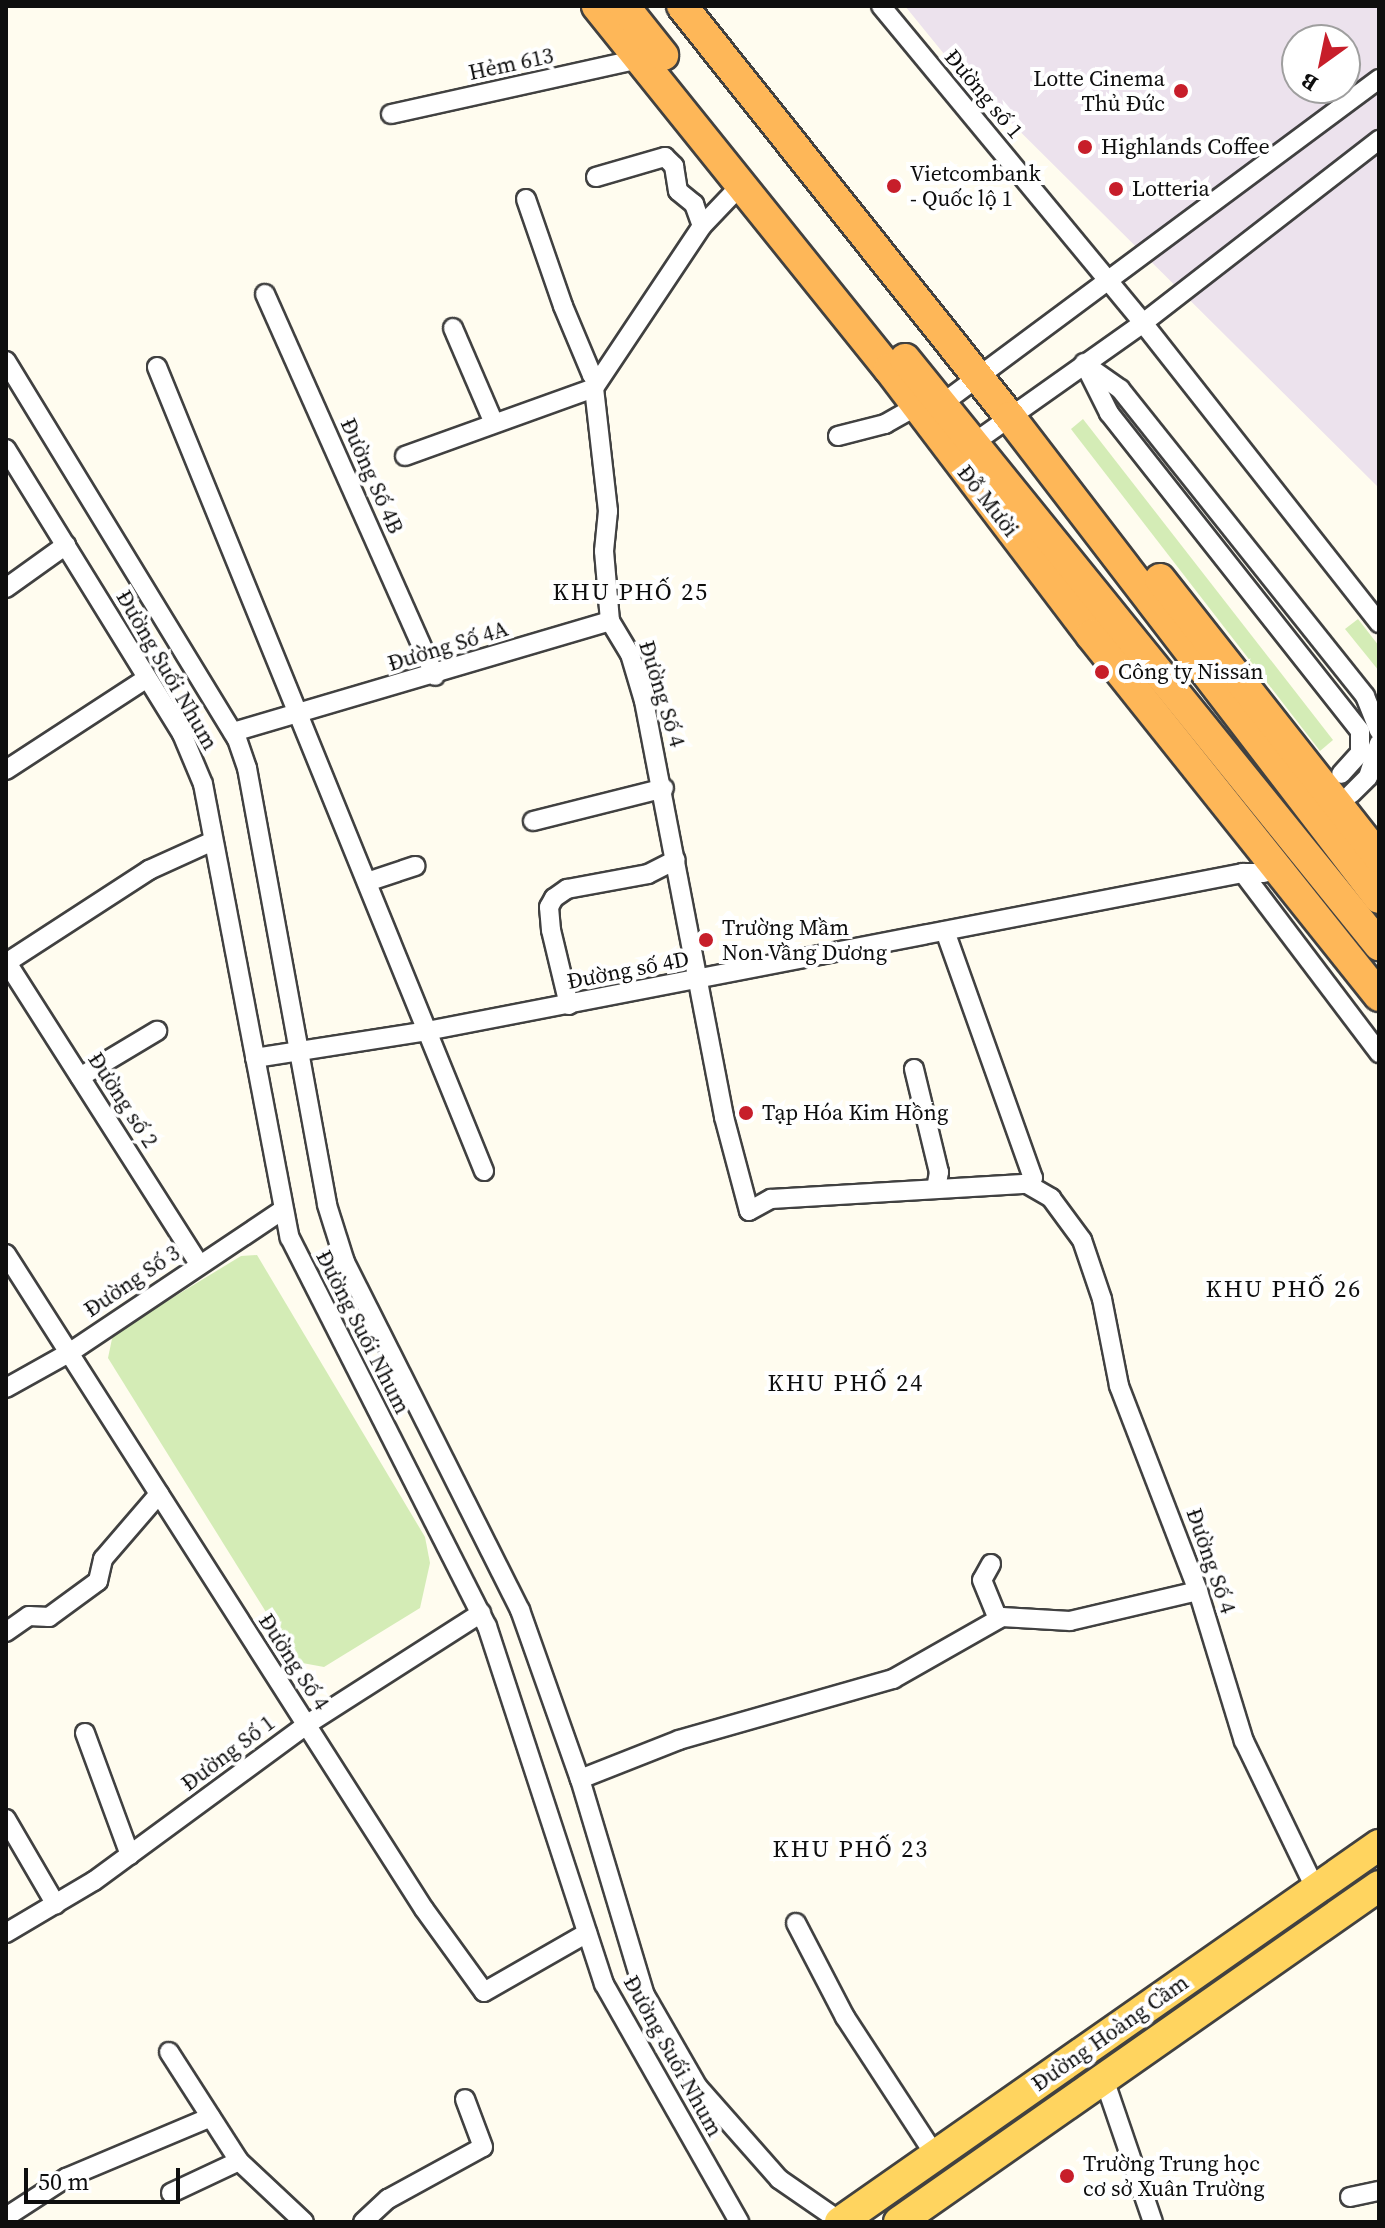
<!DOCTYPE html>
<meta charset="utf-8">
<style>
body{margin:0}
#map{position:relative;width:1385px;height:2228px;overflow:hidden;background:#fffcef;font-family:"Source Serif 4",serif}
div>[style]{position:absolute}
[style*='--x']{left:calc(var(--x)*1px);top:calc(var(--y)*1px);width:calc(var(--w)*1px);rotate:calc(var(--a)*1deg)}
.industrial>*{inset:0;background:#ece2ed}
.green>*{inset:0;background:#d4ecb6}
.roads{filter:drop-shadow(2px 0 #414141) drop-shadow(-2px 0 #414141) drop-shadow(0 2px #414141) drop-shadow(0 -2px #414141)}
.minor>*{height:18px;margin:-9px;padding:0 9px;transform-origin:9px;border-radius:9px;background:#fff}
.primary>*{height:30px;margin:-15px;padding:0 15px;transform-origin:15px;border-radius:15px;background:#ffd45f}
.trunk>*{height:30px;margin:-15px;padding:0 15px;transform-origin:15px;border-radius:15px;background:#feb758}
.dots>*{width:22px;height:22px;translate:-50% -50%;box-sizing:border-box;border:4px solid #fff;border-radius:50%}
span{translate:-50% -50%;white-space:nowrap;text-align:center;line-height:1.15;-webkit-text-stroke:8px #fff;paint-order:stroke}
.street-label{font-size:22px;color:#0e0e0e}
.poi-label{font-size:22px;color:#0e0e0e}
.right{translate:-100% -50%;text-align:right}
.left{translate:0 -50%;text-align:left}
.neighbourhood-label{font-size:24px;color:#0e0e0e;letter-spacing:2px}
.frame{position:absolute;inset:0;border:8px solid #0e0e0e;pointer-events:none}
.north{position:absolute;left:1281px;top:24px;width:80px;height:80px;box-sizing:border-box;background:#fff;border:2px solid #9f9f9f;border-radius:50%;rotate:213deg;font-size:22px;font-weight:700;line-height:32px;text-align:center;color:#0e0e0e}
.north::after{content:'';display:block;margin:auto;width:28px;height:36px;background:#c71e2a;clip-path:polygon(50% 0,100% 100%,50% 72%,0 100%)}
.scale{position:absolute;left:24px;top:2168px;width:156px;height:36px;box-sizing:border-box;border:4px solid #0e0e0e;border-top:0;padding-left:10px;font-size:24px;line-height:28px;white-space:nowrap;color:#0e0e0e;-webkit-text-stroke:6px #fff;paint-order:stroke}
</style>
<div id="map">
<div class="industrial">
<i style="clip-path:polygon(evenodd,905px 6px,1379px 6px,1379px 488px,953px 65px,905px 6px,1297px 40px,1345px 40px,1345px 88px,1297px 88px,1297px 40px)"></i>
</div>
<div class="green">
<i style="clip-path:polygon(1083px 419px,1333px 740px,1320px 751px,1074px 433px,1071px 429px)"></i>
<i style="clip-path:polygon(1358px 619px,1379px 646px,1379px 671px,1345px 629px)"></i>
<i style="clip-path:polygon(257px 1255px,425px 1537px,430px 1563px,420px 1608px,324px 1667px,297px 1662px,108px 1358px,113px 1334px,241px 1256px)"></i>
</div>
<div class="roads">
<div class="minor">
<i style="--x:881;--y:6;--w:411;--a:50.4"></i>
<i style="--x:1143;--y:323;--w:382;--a:51.8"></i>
<i style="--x:391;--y:114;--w:255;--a:-12.5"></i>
<i style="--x:596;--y:177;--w:72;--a:-16.2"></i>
<i style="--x:665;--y:157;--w:13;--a:45"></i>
<i style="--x:674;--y:166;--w:25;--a:81"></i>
<i style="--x:678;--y:191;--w:21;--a:39"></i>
<i style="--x:694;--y:204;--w:23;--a:70"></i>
<i style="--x:741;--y:185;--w:57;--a:133.6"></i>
<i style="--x:702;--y:226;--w:195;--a:123.7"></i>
<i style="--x:594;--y:388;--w:124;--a:83.5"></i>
<i style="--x:608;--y:511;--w:40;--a:95.7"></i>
<i style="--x:604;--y:551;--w:70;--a:85.1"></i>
<i style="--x:610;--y:621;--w:39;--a:59"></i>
<i style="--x:630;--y:654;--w:49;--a:73.4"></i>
<i style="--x:644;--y:701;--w:424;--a:79.1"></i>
<i style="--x:724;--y:1117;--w:97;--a:75.1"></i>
<i style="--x:749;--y:1211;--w:25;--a:-29"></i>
<i style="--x:771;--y:1199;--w:256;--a:-3.4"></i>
<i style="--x:1027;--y:1184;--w:28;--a:30"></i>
<i style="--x:1051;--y:1198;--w:52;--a:53.6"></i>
<i style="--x:1082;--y:1240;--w:62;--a:71.3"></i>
<i style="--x:1102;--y:1299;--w:89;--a:78.9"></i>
<i style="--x:1119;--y:1386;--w:220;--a:68.9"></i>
<i style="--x:1198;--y:1591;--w:157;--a:73"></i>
<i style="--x:1244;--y:1741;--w:165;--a:64.2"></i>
<i style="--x:526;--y:199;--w:113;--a:70.9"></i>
<i style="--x:563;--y:306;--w:75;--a:67.2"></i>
<i style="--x:592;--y:375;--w:8;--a:23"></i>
<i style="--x:265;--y:294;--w:418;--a:66"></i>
<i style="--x:453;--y:328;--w:103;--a:66.7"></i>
<i style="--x:6;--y:361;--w:443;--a:58.6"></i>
<i style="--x:237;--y:739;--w:31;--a:71"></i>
<i style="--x:247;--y:768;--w:444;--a:79.6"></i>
<i style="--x:327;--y:1205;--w:60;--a:72.5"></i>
<i style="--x:345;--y:1262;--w:390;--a:63.3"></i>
<i style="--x:520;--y:1610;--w:179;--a:70.5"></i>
<i style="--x:580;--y:1779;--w:226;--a:73.3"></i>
<i style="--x:645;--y:1995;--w:106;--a:60.1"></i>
<i style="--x:698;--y:2087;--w:123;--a:48.6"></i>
<i style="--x:779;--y:2179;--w:75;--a:34.7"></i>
<i style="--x:1084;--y:363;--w:56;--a:63.4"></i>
<i style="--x:1109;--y:413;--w:405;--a:51.7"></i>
<i style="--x:1360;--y:731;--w:22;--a:90"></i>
<i style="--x:1360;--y:753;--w:28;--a:132"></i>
<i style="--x:1086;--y:365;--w:42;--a:35.2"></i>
<i style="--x:1120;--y:389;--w:393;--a:51.4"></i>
<i style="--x:1365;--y:696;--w:37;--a:68"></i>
<i style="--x:157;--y:367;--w:868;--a:67.87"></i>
<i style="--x:935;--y:409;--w:553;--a:-36.62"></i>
<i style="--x:838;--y:436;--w:49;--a:-14.3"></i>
<i style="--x:885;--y:424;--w:45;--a:-29.4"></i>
<i style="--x:968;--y:447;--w:214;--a:-35.3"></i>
<i style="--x:1143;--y:323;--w:299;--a:-37.8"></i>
<i style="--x:6;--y:449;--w:335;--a:58.3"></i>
<i style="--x:182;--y:734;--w:54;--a:67.2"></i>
<i style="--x:203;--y:784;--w:462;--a:79.2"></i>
<i style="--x:290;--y:1238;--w:435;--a:63.1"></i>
<i style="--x:487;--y:1626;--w:377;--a:71.9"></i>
<i style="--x:604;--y:1984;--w:274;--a:60.4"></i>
<i style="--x:405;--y:456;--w:201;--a:-19.8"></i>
<i style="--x:6;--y:588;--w:74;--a:-35.6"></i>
<i style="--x:233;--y:732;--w:393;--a:-16.4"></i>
<i style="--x:6;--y:770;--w:168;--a:-33.1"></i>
<i style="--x:1351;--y:794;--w:24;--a:-45"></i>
<i style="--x:1368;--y:777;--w:35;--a:-72"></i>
<i style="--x:533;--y:821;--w:135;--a:-14.1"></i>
<i style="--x:1243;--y:873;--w:226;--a:52.9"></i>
<i style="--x:367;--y:882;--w:51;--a:-18.4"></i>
<i style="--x:945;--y:931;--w:262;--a:70.4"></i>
<i style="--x:1033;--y:1178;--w:8;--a:135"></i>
<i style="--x:6;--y:961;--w:359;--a:57.5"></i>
<i style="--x:6;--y:963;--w:171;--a:-33"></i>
<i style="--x:149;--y:870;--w:70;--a:-24.4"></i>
<i style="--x:569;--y:1005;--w:77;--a:-103.5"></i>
<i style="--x:551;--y:930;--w:23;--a:-95"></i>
<i style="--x:549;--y:907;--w:10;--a:-61"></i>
<i style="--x:554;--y:898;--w:16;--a:-35"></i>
<i style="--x:567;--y:889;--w:82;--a:-10.5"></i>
<i style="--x:648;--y:874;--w:31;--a:-27"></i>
<i style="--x:255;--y:1058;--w:174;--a:-8.9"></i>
<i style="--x:427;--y:1031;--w:831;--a:-10.96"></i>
<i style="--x:1243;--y:873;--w:21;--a:0"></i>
<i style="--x:914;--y:1069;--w:106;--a:76.4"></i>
<i style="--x:939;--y:1172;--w:17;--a:100"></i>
<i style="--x:80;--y:1077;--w:90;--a:-30.9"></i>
<i style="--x:6;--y:1254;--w:777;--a:57.46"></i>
<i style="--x:424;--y:1909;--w:102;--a:54.1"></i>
<i style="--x:484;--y:1992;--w:119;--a:-29.8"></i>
<i style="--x:6;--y:1388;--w:72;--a:-29.1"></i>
<i style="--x:69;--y:1353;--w:257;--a:-33.8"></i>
<i style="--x:991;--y:1564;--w:18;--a:119"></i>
<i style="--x:982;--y:1580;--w:42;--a:67.7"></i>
<i style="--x:6;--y:1632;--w:28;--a:-35"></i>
<i style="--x:29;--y:1616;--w:20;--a:3"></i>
<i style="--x:49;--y:1617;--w:61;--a:-36.3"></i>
<i style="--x:98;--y:1581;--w:23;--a:-77"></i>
<i style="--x:103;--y:1559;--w:86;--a:-49.3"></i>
<i style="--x:85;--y:1733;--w:130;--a:69.8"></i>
<i style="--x:580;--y:1779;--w:106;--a:-21.5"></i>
<i style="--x:679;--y:1740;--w:223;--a:-15.9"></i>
<i style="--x:893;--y:1679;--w:125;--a:-29.6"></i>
<i style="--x:1002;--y:1617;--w:68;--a:3.4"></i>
<i style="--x:1070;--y:1621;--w:131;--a:-13.2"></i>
<i style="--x:6;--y:1819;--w:99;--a:59.8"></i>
<i style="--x:796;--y:1923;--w:106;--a:62.5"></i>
<i style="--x:845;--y:2017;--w:165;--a:56.9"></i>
<i style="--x:6;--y:1933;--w:102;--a:-30.6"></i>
<i style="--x:94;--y:1881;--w:263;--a:-36.3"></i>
<i style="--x:306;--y:1725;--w:208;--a:-32.6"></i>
<i style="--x:169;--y:2052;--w:130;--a:57.3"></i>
<i style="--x:239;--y:2161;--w:89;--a:43.2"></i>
<i style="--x:1104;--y:2079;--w:151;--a:71.1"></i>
<i style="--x:171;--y:2193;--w:75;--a:-25.2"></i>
<i style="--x:1350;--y:2197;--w:30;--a:-12"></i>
<i style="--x:6;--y:2217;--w:72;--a:-33"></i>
<i style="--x:66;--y:2178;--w:157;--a:-22.8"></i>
<i style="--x:363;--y:2222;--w:34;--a:-43"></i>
<i style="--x:388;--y:2199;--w:108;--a:-28.7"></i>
<i style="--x:483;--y:2147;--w:51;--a:-110.6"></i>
</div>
<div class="primary">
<i style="--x:840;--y:2222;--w:658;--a:-34.97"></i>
<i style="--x:899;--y:2222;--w:586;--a:-34.99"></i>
</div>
<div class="trunk">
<i style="--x:597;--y:6;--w:466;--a:51.2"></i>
<i style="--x:889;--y:369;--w:334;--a:52.8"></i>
<i style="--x:1091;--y:635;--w:462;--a:51.4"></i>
<i style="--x:624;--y:6;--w:63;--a:51.5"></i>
<i style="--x:682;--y:6;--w:526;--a:51.41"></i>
<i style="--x:1010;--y:417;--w:606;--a:52.51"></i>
<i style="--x:905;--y:359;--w:754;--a:51.03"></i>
<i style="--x:1160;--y:579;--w:354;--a:51.8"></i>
</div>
</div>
<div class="dots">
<i style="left:1181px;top:91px;background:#c71e2a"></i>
<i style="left:1085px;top:147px;background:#c71e2a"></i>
<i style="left:894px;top:186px;background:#c71e2a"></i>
<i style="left:1116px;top:189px;background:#c71e2a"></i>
<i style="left:1102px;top:672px;background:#c71e2a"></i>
<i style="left:706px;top:940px;background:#c71e2a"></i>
<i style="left:746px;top:1113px;background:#c71e2a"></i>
<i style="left:1067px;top:2176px;background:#c71e2a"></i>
</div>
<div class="street-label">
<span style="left:511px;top:64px;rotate:-12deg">Hẻm 613</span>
<span style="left:984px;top:94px;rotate:50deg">Đường số 1</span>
<span style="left:372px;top:476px;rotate:66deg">Đường Số 4B</span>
<span style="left:988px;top:501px;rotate:52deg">Đỗ Mười</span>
<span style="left:448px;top:646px;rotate:-17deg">Đường Số 4A</span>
<span style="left:167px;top:670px;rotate:60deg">Đường Suối Nhum</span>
<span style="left:662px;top:694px;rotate:73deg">Đường Số 4</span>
<span style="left:628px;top:970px;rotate:-11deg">Đường số 4D</span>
<span style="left:123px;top:1100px;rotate:57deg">Đường số 2</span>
<span style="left:132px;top:1281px;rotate:-34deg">Đường Số 3</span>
<span style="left:363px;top:1332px;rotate:63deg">Đường Suối Nhum</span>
<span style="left:1211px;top:1561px;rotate:71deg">Đường Số 4</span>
<span style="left:294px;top:1662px;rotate:57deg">Đường Số 4</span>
<span style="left:228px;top:1753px;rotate:-37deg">Đường Số 1</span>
<span style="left:1110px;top:2033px;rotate:-35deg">Đường Hoàng Cầm</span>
<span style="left:673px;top:2056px;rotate:61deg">Đường Suối Nhum</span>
</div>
<div class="poi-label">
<span class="right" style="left:1165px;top:91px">Lotte Cinema<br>Thủ Đức</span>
<span class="left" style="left:1101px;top:147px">Highlands Coffee</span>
<span class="left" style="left:910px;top:186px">Vietcombank<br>- Quốc lộ 1</span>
<span class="left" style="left:1132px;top:189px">Lotteria</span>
<span class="left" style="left:1118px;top:672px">Công ty Nissan</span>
<span class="left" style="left:722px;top:940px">Trường Mầm<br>Non Vầng Dương</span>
<span class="left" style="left:762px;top:1113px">Tạp Hóa Kim Hồng</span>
<span class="left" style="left:1083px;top:2176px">Trường Trung học<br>cơ sở Xuân Trường</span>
</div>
<div class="neighbourhood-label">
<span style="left:631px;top:592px">KHU PHỐ 25</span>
<span style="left:1284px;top:1289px">KHU PHỐ 26</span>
<span style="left:846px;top:1383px">KHU PHỐ 24</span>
<span style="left:851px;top:1849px">KHU PHỐ 23</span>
</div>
<div class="frame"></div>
<div class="north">B</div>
<div class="scale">50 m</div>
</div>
